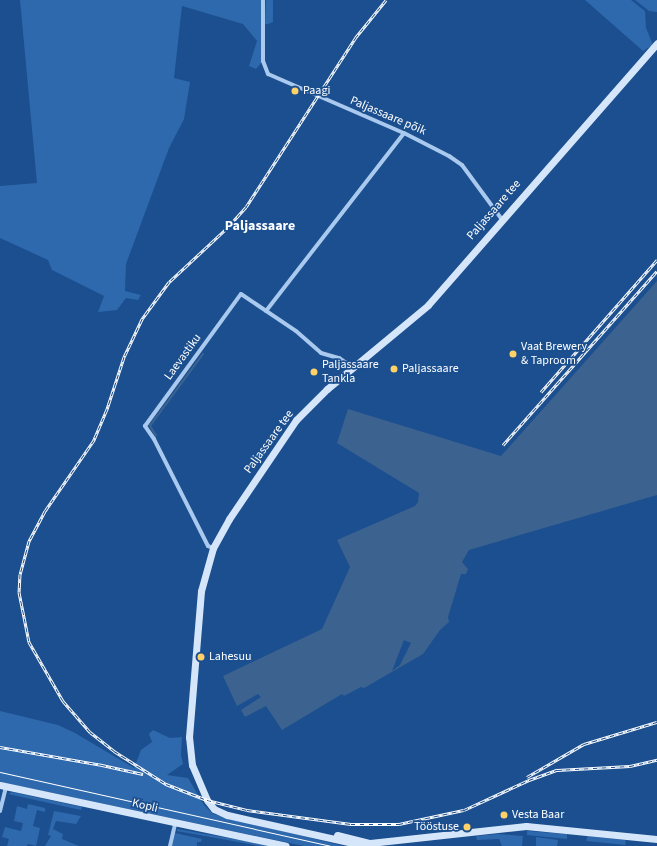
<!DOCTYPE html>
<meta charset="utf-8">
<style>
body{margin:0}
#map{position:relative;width:657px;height:846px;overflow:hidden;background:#1b4f8f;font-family:"Source Sans 3",sans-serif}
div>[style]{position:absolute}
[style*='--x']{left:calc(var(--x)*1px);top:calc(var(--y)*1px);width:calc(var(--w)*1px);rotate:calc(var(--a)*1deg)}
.green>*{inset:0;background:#2e69ad;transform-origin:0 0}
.water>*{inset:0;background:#3c6290}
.pier>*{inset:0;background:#1b4f8f}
.stream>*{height:1.5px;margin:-0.75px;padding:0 0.75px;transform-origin:0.75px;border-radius:0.75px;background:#3c6290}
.street>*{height:4px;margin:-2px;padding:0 2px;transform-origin:2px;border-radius:2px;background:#a9c9ee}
.secondary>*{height:7px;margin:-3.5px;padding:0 3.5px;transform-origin:3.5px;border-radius:3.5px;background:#d6e6fa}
.tram>*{height:1px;margin:-0.5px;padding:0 0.5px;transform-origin:0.5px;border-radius:0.5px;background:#fff}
.rail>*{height:3px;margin-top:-1.5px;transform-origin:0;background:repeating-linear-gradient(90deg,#1b4f8f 0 4.5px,#fff 0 9px);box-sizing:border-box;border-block:1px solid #fff}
.dots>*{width:11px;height:11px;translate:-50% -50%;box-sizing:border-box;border:2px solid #1b4f8f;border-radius:50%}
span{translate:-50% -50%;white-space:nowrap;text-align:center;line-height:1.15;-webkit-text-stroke:3.5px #1b4f8f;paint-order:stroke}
.poi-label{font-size:12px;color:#fff}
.left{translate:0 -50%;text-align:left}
.right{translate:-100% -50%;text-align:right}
.street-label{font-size:12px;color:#fff}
.quarter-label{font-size:14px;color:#fff;font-weight:700}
</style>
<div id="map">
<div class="green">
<i style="clip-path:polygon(20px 0,261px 0,261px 63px,256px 69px,249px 66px,257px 41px,243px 24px,182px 6px,174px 78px,190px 82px,184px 119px,169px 148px,126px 264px,125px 291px,141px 295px,138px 300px,126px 298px,117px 310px,98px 312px,104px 296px,52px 270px,48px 260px,0 238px,0 186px,37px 183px)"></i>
<i style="clip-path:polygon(266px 0,273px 0,273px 22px,268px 24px,265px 24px)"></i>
<i style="clip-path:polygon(585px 0,631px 0,645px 11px,646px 28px,653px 45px,643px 51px)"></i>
<i style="clip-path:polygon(635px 0,657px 0,657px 12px,649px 11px)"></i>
<i style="clip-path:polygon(0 711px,58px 725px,75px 733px,134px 768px,141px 750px,152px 742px,149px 734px,153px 730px,170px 738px,182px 737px,181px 755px,183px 764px,167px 775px,188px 778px,204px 805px,213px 814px,343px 846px,304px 846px,0 782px)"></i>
<i style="clip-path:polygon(12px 792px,82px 807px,81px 810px,8px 794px)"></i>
<i style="clip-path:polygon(28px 804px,45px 808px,45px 812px,37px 810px,33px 826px,40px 828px,36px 846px,28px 844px,27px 846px,7px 846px,9px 839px,2px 837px,5px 827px,21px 831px,23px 823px,14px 821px,17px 806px,27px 809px)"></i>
<i style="clip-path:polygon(54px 811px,81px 816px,76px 824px,56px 821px,53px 829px,63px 834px,62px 839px,79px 846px,45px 846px,51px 836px,48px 835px)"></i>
<i style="clip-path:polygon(177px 829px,274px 846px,260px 846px,177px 831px)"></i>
<i style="clip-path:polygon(527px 831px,567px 834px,567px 839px,527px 835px)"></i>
<i style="clip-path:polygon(175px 833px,202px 839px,201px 842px,197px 842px,197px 846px,172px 846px)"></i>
<i style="clip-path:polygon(498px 834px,523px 836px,522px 846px,502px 846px,499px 839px,477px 840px,476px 836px)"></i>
<i style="left:587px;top:836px;width:39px;height:5px;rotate:6deg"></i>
<i style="clip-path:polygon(536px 837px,558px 840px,557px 846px,536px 846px)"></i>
</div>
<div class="water">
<i style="clip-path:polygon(657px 281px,657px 495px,469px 550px,462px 562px,468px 569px,466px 574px,461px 574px,448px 617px,449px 622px,440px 630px,423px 654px,364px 688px,361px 687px,344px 696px,342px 694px,282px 730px,266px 706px,245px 717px,241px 710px,261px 697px,258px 694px,237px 706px,223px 676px,322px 629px,350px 567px,337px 540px,415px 506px,418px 502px,419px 493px,337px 443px,348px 409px,501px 456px)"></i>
</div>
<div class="pier">
<i style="clip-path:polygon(404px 640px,411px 643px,400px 665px,392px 671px)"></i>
</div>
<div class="stream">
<i style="--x:156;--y:436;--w:12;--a:-121"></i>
<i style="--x:150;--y:426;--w:89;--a:-53.6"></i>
</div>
<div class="street">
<i style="--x:263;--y:0;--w:61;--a:90"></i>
<i style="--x:263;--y:61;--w:14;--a:69"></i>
<i style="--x:268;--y:74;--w:148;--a:23.5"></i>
<i style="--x:404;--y:133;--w:51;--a:27.1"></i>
<i style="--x:449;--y:156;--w:16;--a:35"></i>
<i style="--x:462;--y:165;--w:66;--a:53.7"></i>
<i style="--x:266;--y:311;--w:225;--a:-52.2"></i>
<i style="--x:213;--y:548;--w:5;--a:-158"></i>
<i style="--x:208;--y:546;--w:120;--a:-116.8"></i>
<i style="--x:154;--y:439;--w:16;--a:-125"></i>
<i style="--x:145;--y:426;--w:163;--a:-54"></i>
<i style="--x:241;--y:294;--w:66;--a:33.9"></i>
<i style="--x:296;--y:331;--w:33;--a:41"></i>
<i style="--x:321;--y:353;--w:19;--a:16"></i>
<i style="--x:339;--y:358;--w:16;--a:35"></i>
<i style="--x:0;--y:811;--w:25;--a:-76"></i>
<i style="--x:170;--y:846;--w:23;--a:-77"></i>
</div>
<div class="secondary">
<i style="--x:0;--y:785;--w:292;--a:12"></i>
<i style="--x:337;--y:835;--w:34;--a:14"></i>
<i style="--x:370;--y:843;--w:157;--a:-6.2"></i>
<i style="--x:526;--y:826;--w:132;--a:5.7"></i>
<i style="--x:366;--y:846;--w:142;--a:-167.4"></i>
<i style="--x:227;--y:815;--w:14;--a:-155"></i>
<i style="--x:214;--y:809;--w:11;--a:-128"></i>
<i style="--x:207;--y:800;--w:38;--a:-113"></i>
<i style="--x:192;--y:765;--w:28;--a:-96"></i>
<i style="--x:189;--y:737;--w:146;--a:-85.3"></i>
<i style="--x:201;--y:591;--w:45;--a:-74.4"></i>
<i style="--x:213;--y:548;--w:33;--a:-61"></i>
<i style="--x:229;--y:519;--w:120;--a:-55.9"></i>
<i style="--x:296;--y:420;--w:44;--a:-45"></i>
<i style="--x:327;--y:389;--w:131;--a:-39.7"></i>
<i style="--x:428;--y:305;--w:348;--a:-48.8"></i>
</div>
<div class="tram">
<i style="--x:0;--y:772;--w:338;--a:12.6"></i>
</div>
<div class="rail">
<i style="--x:386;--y:0;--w:48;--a:129"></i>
<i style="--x:356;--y:37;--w:202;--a:122.9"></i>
<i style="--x:246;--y:207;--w:28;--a:132"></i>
<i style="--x:227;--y:228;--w:79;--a:137"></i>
<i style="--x:169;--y:282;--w:46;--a:126.1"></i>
<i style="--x:142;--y:319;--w:42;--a:115.3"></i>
<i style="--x:124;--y:357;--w:55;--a:108.1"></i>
<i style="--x:107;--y:409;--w:34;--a:113"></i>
<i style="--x:94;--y:440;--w:86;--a:124.6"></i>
<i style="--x:45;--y:511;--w:34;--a:118"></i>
<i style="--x:29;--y:541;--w:34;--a:105"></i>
<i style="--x:20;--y:574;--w:18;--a:93"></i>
<i style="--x:19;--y:592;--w:51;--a:78.7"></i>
<i style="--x:29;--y:642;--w:68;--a:60"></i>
<i style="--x:63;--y:701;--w:41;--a:48.9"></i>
<i style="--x:90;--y:732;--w:31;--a:38"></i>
<i style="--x:114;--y:751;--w:62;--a:32.4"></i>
<i style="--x:166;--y:784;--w:44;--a:21.3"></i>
<i style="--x:207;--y:800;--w:41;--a:14"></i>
<i style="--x:247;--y:810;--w:105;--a:7.7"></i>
<i style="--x:351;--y:824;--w:48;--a:0"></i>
<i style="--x:399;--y:824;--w:66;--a:-12.2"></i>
<i style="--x:464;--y:810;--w:72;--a:-24.8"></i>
<i style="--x:529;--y:780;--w:30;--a:-20"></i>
<i style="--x:557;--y:770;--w:73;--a:-3.1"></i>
<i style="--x:630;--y:766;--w:28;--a:-13"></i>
<i style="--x:541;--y:392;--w:176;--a:-48.7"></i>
<i style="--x:503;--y:445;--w:232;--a:-48.5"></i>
<i style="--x:0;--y:747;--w:104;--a:10"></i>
<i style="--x:102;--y:765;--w:42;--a:12.4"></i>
<i style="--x:527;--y:777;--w:66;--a:-30.1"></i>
<i style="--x:584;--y:744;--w:76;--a:-16.8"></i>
</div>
<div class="dots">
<i style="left:295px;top:91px;background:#ffd166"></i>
<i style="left:513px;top:354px;background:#ffd166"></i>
<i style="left:394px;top:369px;background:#ffd166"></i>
<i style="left:314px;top:372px;background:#ffd166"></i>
<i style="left:201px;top:657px;background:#ffd166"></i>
<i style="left:504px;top:815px;background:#ffd166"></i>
<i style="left:467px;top:827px;background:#ffd166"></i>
</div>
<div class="poi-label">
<span class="left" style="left:303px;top:91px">Paagi</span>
<span class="left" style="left:521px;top:354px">Vaat Brewery<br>&amp; Taproom</span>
<span class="left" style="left:322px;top:372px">Paljassaare<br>Tankla</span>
<span class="left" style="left:402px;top:369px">Paljassaare</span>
<span class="left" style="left:209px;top:657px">Lahesuu</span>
<span class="left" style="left:512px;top:815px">Vesta Baar</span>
<span class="right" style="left:459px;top:827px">Tööstuse</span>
</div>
<div class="street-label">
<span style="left:388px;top:116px;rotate:23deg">Paljassaare põik</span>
<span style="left:494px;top:210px;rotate:-49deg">Paljassaare tee</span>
<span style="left:183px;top:357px;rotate:-54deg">Laevastiku</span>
<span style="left:269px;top:442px;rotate:-54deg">Paljassaare tee</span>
<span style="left:145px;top:806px;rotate:13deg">Kopli</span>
</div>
<div class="quarter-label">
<span style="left:260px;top:226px">Paljassaare</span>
</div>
</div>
